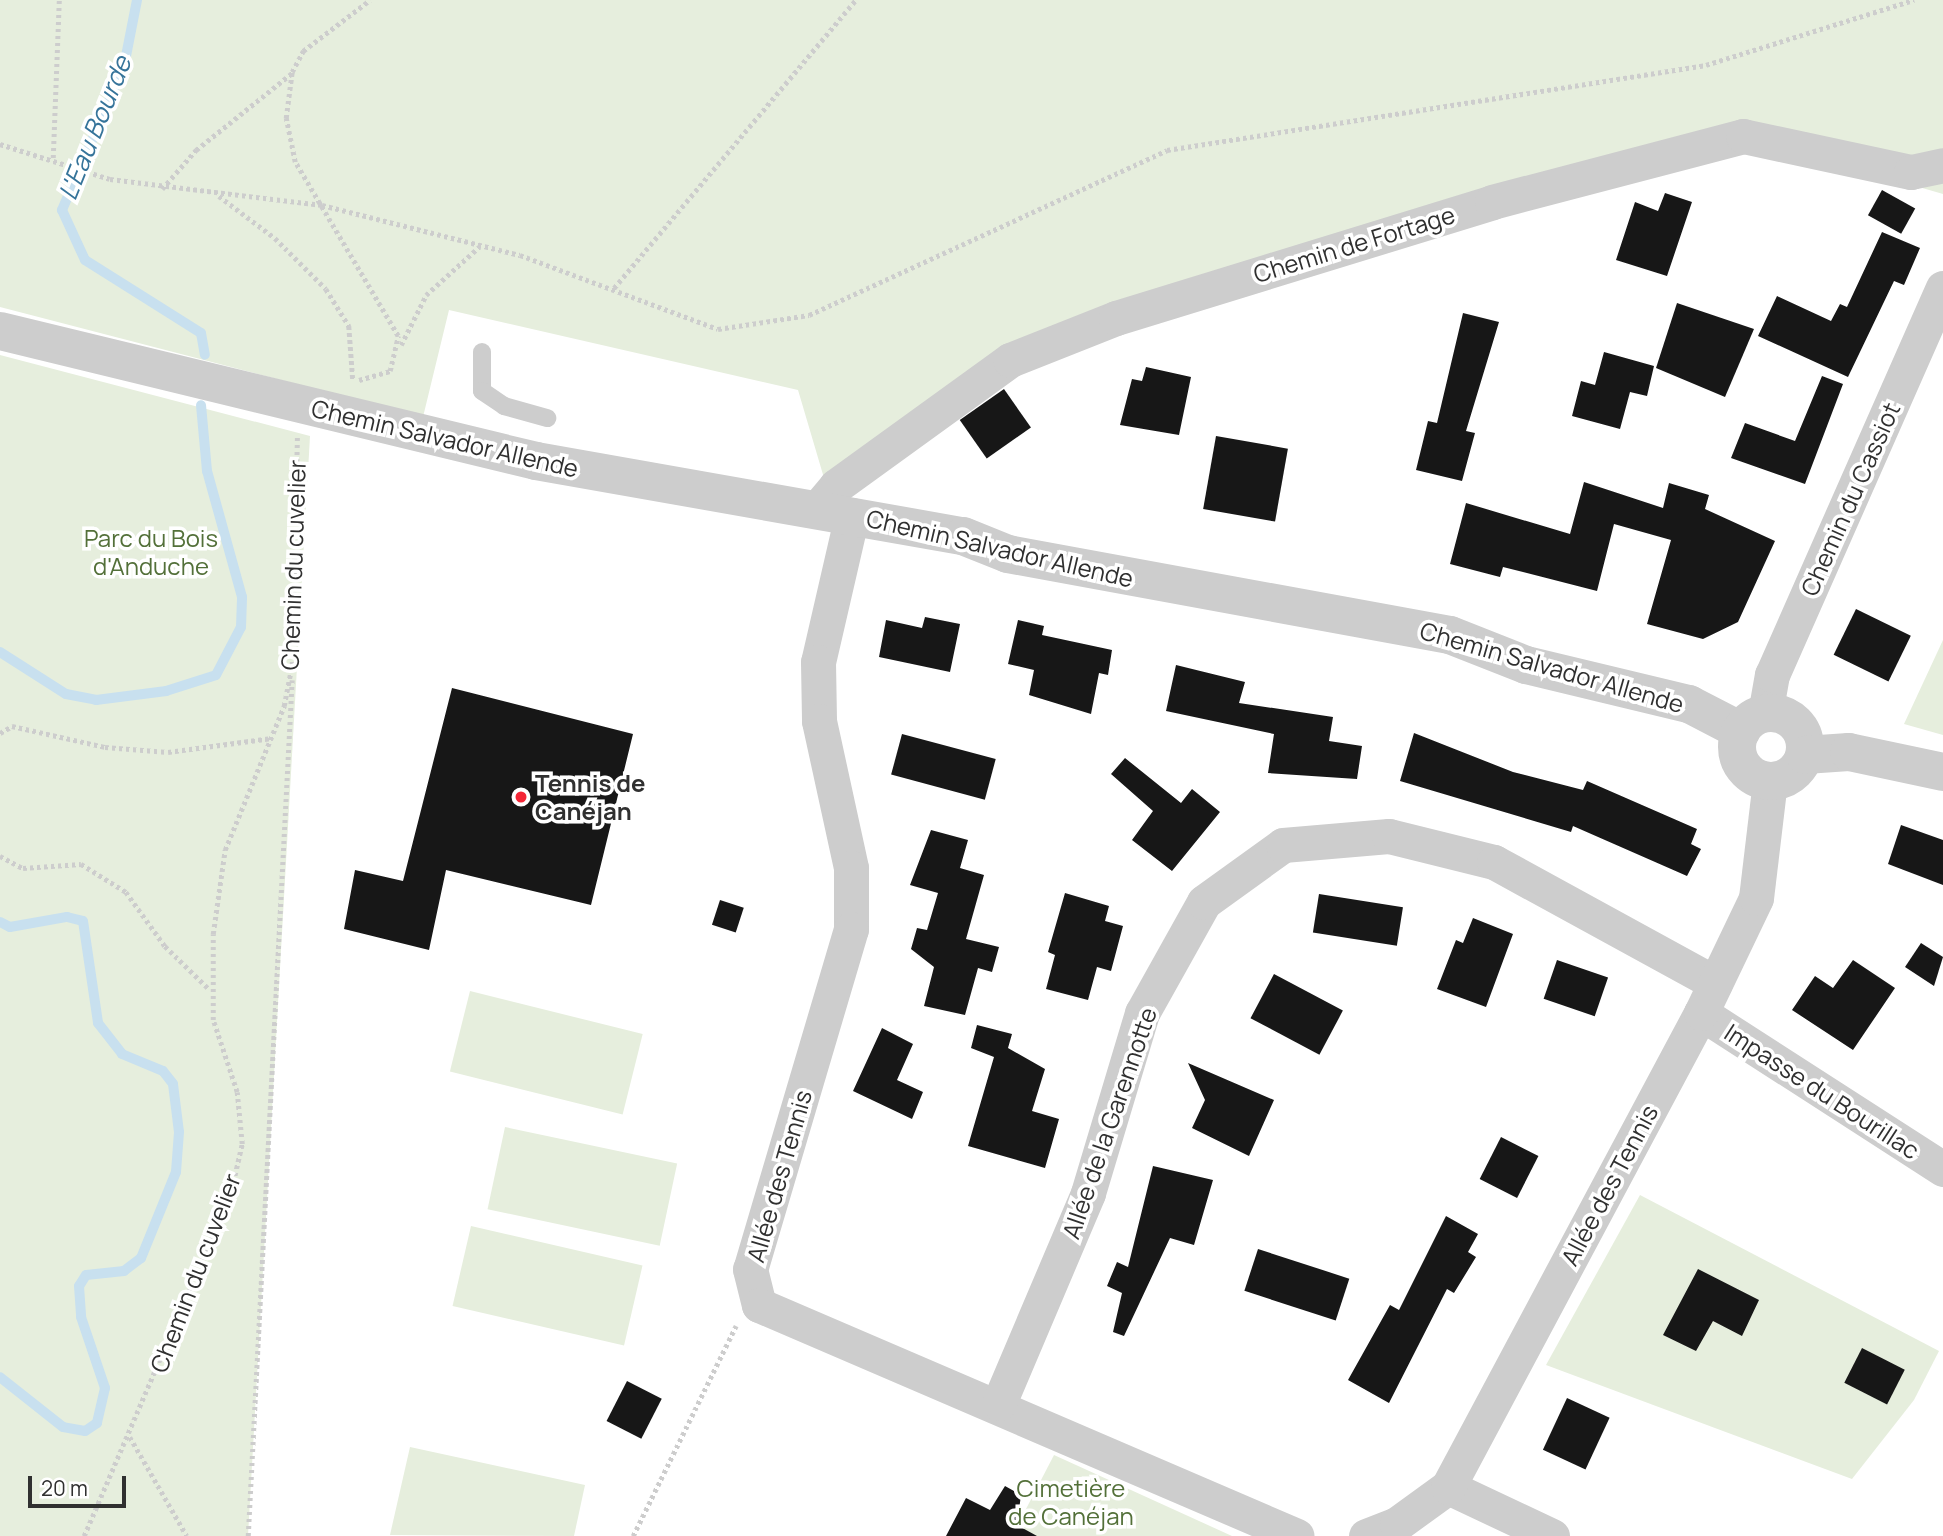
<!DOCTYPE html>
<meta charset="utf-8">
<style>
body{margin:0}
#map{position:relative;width:1943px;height:1536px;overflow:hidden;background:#fff;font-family:Manrope,sans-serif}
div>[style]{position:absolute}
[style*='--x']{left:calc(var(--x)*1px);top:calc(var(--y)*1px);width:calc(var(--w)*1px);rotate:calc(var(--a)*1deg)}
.green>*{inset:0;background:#e6eedd;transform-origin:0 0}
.stream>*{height:10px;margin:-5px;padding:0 5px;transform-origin:5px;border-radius:5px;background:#c8e0ef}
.building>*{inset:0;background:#171717;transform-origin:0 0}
.path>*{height:4.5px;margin-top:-2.25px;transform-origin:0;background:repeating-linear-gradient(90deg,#cdcdcd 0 3.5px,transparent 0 7px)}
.service>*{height:18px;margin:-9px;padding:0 9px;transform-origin:9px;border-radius:9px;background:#cdcdcd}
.minor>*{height:35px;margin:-17.5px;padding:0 17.5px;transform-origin:17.5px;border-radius:17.5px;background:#cdcdcd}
.tertiary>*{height:38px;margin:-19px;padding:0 19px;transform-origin:19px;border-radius:19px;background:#cdcdcd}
.tertiary>.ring{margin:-19px;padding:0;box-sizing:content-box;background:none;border:38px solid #cdcdcd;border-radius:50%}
.dots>*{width:19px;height:19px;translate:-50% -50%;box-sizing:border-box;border:4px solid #fff;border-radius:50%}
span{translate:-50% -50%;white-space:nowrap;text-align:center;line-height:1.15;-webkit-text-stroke:7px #fff;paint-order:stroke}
.street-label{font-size:24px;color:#303030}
.park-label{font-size:24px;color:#537039}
.poi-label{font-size:24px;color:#303030;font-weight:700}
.left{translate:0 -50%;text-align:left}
.water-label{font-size:26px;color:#36749a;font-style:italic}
.scale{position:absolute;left:28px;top:1476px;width:98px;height:32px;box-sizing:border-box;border:4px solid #303030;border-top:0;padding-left:9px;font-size:21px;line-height:24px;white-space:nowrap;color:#303030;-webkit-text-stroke:5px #fff;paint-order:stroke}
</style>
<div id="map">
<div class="green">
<i style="clip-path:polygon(0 0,1943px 0,1943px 194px,1743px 136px,1116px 318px,824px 478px,798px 390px,449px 310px,423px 417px,0 307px)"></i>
<i style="clip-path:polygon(0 355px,310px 436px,248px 1536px,0 1536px)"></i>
<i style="clip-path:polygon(1943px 640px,1943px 735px,1904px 724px)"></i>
<i style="left:470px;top:991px;width:178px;height:83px;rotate:14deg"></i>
<i style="left:505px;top:1127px;width:176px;height:84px;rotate:12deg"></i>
<i style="clip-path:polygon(1640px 1195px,1939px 1351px,1914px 1400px,1852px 1479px,1546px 1365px)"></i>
<i style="left:471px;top:1226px;width:176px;height:82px;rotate:13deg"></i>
<i style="clip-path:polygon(410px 1447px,585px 1485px,574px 1536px,390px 1535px)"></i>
<i style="clip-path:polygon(1054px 1455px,1232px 1536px,1012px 1536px)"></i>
</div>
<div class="stream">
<i style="--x:137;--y:0;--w:67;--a:101.1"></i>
<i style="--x:124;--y:66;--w:157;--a:113.3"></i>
<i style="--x:62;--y:210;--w:55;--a:65.3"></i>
<i style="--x:85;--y:260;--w:137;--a:32.2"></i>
<i style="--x:201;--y:333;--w:22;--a:80"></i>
<i style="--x:0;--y:652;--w:78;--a:32.5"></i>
<i style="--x:66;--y:694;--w:31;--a:11"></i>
<i style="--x:96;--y:700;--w:71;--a:-7.3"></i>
<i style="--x:166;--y:691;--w:52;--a:-17.7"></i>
<i style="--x:216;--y:675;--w:54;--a:-62.5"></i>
<i style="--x:241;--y:627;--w:30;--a:-88"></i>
<i style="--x:242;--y:597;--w:131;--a:-105.5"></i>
<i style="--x:207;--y:471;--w:66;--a:-95.2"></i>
<i style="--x:0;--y:922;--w:11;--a:27"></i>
<i style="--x:10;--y:927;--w:58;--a:-10"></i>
<i style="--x:67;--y:917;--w:16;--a:14"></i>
<i style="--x:83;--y:921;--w:103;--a:81.6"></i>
<i style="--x:98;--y:1023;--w:39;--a:52"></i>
<i style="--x:122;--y:1054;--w:44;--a:22.5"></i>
<i style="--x:163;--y:1071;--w:16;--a:52"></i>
<i style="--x:173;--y:1084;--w:48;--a:82.9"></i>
<i style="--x:179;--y:1132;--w:40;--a:94.3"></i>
<i style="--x:176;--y:1172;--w:93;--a:112.1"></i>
<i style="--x:141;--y:1258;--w:21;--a:143"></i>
<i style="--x:124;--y:1271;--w:38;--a:174"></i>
<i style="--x:86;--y:1275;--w:13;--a:122"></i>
<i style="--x:79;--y:1286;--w:31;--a:86"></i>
<i style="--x:81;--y:1317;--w:75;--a:71.3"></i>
<i style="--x:105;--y:1388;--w:36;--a:103"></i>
<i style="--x:97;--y:1423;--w:14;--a:146"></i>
<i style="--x:85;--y:1431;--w:22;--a:-170"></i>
<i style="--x:63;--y:1427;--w:80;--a:-141.6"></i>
</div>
<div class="building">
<i style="left:1882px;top:190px;width:38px;height:29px;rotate:29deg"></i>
<i style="clip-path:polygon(1665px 193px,1692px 202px,1667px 276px,1616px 260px,1635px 202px,1658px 211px)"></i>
<i style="clip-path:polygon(1882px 232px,1920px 248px,1904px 285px,1894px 281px,1848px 377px,1758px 336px,1777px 296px,1831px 321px,1840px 304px,1847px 307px)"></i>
<i style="clip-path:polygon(1677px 303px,1754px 329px,1725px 397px,1656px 368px)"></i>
<i style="clip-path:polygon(1463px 313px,1499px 322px,1466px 431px,1475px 433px,1462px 481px,1416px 470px,1428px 421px,1437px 423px)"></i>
<i style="clip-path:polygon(1604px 352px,1654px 366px,1647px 396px,1630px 392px,1620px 429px,1572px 416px,1581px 381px,1595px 385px)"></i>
<i style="clip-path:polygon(1146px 367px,1191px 377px,1179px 435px,1120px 425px,1132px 379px,1142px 381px)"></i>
<i style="clip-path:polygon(1822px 376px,1843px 384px,1805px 484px,1731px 458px,1745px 423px,1795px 441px)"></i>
<i style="left:1004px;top:389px;width:47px;height:54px;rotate:55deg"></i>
<i style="left:1216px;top:436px;width:73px;height:74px;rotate:10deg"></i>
<i style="clip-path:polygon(1584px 482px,1663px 508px,1669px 483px,1709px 495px,1705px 509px,1775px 541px,1738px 622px,1703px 639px,1647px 624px,1671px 540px,1614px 524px,1597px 591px,1503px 567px,1500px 577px,1450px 564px,1466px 503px,1570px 534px)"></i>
<i style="left:1856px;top:609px;width:61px;height:51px;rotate:26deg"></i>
<i style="clip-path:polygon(925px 617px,960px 624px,950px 672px,879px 657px,886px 620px,922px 628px)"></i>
<i style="clip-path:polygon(1018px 620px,1044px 626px,1042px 635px,1112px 650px,1108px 675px,1099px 673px,1091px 714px,1029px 695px,1034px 670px,1008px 664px)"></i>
<i style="clip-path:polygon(1176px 665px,1245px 682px,1239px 703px,1333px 717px,1329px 741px,1362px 746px,1357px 779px,1268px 773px,1274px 734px,1166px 711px)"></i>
<i style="clip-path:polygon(452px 688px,633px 734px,591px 905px,446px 870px,429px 950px,344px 929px,355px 870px,403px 881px)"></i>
<i style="clip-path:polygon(1414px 733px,1513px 772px,1583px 790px,1587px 781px,1697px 829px,1691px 844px,1701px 849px,1687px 876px,1573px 826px,1571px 832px,1400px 781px)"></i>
<i style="left:902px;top:734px;width:97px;height:42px;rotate:15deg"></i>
<i style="clip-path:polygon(1125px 758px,1181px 803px,1192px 789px,1220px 812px,1172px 871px,1132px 840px,1153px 811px,1111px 774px)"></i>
<i style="clip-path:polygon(1901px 825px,1943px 840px,1943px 885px,1888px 864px)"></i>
<i style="clip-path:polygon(931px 830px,968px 840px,960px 868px,984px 875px,966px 939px,999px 947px,992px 972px,978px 968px,965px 1015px,924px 1006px,934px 967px,911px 949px,917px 928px,927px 930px,938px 893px,910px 885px)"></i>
<i style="clip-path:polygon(1065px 893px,1109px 906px,1105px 921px,1123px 926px,1111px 971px,1097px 967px,1088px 1000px,1046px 989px,1055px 955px,1048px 952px)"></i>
<i style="left:1319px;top:894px;width:85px;height:39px;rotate:9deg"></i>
<i style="left:720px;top:900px;width:25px;height:26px;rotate:18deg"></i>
<i style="clip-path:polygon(1473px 918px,1513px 934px,1486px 1007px,1437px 989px,1456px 940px,1463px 943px)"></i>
<i style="clip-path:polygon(1921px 943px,1943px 957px,1934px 986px,1905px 967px)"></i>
<i style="left:1557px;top:960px;width:54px;height:41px;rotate:19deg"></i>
<i style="clip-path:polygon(1853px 960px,1895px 988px,1853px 1050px,1792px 1010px,1815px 976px,1833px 988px)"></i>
<i style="left:1274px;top:974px;width:78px;height:50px;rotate:28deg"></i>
<i style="clip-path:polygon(977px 1025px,1012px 1034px,1008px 1048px,1045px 1069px,1032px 1111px,1059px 1119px,1045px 1168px,968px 1146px,994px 1057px,971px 1048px)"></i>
<i style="clip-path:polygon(882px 1028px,913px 1044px,897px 1080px,923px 1092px,912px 1119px,853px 1091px)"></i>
<i style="clip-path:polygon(1188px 1063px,1274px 1100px,1249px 1156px,1192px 1128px,1205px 1100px)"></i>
<i style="left:1501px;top:1137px;width:42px;height:47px;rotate:27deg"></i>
<i style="clip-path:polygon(1153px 1166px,1213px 1180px,1194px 1245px,1170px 1238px,1124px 1336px,1113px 1332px,1122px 1293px,1107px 1286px,1117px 1262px,1128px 1267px)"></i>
<i style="clip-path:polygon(1446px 1216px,1478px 1234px,1468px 1252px,1476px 1257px,1454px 1293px,1447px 1289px,1389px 1403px,1348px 1380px,1390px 1305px,1399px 1310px)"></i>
<i style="left:1258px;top:1249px;width:96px;height:44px;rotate:18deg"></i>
<i style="clip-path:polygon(1698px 1269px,1759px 1300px,1742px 1336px,1713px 1321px,1696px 1351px,1663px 1335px)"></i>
<i style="left:1862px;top:1348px;width:48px;height:39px;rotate:27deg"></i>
<i style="left:627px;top:1381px;width:39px;height:45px;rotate:27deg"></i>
<i style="left:1567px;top:1398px;width:47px;height:57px;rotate:25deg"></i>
<i style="clip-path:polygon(1005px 1486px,1021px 1495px,1017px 1525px,1037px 1536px,946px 1536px,966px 1498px,990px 1510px)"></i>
</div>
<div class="path">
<i style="--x:0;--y:144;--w:115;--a:17.7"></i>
<i style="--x:110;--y:179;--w:214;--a:7"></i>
<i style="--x:322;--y:205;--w:204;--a:14.2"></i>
<i style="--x:520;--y:255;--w:211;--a:20.5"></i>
<i style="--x:718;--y:329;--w:92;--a:-8.7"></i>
<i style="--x:809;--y:315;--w:394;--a:-24.7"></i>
<i style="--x:1167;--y:150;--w:546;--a:-8.96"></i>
<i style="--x:1706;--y:65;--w:218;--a:-17.4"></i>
<i style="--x:53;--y:158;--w:158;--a:-87.8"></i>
<i style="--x:162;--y:189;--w:52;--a:-48.9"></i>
<i style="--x:196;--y:150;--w:123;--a:-38.7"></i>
<i style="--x:219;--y:196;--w:70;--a:36.9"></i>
<i style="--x:275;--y:238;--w:72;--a:45"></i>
<i style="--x:326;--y:289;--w:44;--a:58.1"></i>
<i style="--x:349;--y:326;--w:54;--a:85.8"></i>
<i style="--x:614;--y:288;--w:376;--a:-50"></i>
<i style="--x:401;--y:345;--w:56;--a:-63.4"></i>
<i style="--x:426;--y:295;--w:72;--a:-42.2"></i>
<i style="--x:359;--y:380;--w:32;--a:-16"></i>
<i style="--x:390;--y:371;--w:36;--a:-77"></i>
<i style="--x:398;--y:336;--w:202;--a:-120.6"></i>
<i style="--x:295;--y:162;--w:45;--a:-101.6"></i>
<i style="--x:286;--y:118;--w:46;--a:-82.6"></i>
<i style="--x:292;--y:72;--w:24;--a:-62"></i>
<i style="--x:303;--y:51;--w:84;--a:-37.3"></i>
<i style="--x:0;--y:733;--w:14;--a:-30"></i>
<i style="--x:12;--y:726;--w:95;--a:12.7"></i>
<i style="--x:105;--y:747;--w:63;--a:4.5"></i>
<i style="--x:168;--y:752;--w:105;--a:-7.7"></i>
<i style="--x:0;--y:856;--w:26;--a:28"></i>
<i style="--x:23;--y:868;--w:58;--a:-3.9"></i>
<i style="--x:81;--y:864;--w:53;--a:31.9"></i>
<i style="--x:126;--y:892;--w:67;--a:54.2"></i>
<i style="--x:165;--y:946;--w:62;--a:44.3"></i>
<i style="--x:130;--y:1437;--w:114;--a:60.1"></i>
<i style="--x:84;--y:1536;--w:370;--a:-66.8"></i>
<i style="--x:230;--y:1196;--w:53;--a:-77"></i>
<i style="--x:242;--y:1144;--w:52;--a:-95.5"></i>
<i style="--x:237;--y:1092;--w:76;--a:-108.4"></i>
<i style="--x:213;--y:1020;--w:86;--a:-90"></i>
<i style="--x:213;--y:934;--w:85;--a:-81.9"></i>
<i style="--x:225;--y:850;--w:156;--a:-67.7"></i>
<i style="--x:284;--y:706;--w:42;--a:-79"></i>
<i style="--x:292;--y:665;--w:228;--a:-88.7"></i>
<i style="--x:248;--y:1536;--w:857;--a:-87.06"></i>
<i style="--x:633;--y:1536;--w:234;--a:-63.9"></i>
</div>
<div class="service">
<i style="--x:482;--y:352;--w:39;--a:90"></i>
<i style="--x:482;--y:391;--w:27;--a:34"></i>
<i style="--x:504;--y:406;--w:45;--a:15.6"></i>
</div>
<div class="minor">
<i style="--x:816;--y:510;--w:31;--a:-50"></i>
<i style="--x:836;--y:486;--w:215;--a:-35.9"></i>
<i style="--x:1010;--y:360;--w:114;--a:-21.6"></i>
<i style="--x:1116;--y:318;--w:393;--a:-17.1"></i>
<i style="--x:1492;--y:202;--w:260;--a:-14.7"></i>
<i style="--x:1743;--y:136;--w:172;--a:12.1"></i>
<i style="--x:1911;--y:172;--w:33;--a:-12"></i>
<i style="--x:852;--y:515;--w:151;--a:103"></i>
<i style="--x:818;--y:662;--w:59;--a:89"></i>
<i style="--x:819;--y:721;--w:150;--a:77.7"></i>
<i style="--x:851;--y:868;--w:61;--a:90"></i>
<i style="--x:851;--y:929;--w:355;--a:106.5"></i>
<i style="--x:750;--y:1269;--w:37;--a:76"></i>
<i style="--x:759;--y:1305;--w:585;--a:23.24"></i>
<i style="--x:1765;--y:714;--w:40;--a:-80"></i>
<i style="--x:1772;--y:675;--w:423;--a:-66.2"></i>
<i style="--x:1701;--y:1013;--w:288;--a:32.8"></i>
<i style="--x:999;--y:1403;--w:228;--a:-67"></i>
<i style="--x:1088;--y:1193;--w:188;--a:-73.3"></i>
<i style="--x:1142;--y:1013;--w:127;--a:-60.8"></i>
<i style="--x:1204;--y:902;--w:97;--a:-35.8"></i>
<i style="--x:1283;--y:845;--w:106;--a:-4.9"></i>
<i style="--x:1389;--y:836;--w:108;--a:13.9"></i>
<i style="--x:1494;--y:862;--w:252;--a:28.7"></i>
<i style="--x:1448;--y:1487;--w:115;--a:25.2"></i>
<i style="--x:1366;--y:1536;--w:33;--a:-21"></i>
<i style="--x:1397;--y:1524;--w:63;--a:-36"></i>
<i style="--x:1448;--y:1487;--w:537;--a:-61.91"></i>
<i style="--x:1701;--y:1013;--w:127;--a:-64.4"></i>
<i style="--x:1756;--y:898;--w:118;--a:-83.2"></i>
</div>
<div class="tertiary">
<i style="--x:0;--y:331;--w:552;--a:13.63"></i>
<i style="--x:536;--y:461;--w:434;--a:10"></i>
<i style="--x:963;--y:536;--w:48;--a:21.8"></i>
<i style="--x:1008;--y:554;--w:449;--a:10.4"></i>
<i style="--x:1450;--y:635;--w:82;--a:21.5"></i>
<i style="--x:1526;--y:665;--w:168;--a:13.5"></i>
<i style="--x:1689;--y:704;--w:59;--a:27.4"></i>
<i class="ring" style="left:1737px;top:713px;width:30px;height:30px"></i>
<i style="--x:1805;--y:755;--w:44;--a:-3.9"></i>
<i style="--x:1849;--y:752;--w:96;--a:12"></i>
</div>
<div class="dots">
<i style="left:521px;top:797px;background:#f42636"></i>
</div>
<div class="street-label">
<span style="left:1354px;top:244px;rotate:-17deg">Chemin de Fortage</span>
<span style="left:445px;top:438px;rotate:13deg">Chemin Salvador Allende</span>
<span style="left:1850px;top:499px;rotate:-66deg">Chemin du Cassiot</span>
<span style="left:1000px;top:548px;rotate:13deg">Chemin Salvador Allende</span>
<span style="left:293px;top:565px;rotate:-88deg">Chemin du cuvelier</span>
<span style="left:1552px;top:667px;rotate:16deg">Chemin Salvador Allende</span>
<span style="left:1822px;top:1091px;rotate:33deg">Impasse du Bourillac</span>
<span style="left:1109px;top:1123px;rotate:-71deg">Allée de la Garennotte</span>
<span style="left:779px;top:1176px;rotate:-74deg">Allée des Tennis</span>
<span style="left:1609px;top:1185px;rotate:-62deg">Allée des Tennis</span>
<span style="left:195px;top:1273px;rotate:-69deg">Chemin du cuvelier</span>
</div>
<div class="park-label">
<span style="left:151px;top:552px">Parc du Bois<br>d'Anduche</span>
<span style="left:1071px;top:1502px">Cimetière<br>de Canéjan</span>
</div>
<div class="poi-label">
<span class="left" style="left:535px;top:797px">Tennis de<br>Canéjan</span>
</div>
<div class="water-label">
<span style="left:95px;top:128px;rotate:-68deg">L'Eau Bourde</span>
</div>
<div class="scale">20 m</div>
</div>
